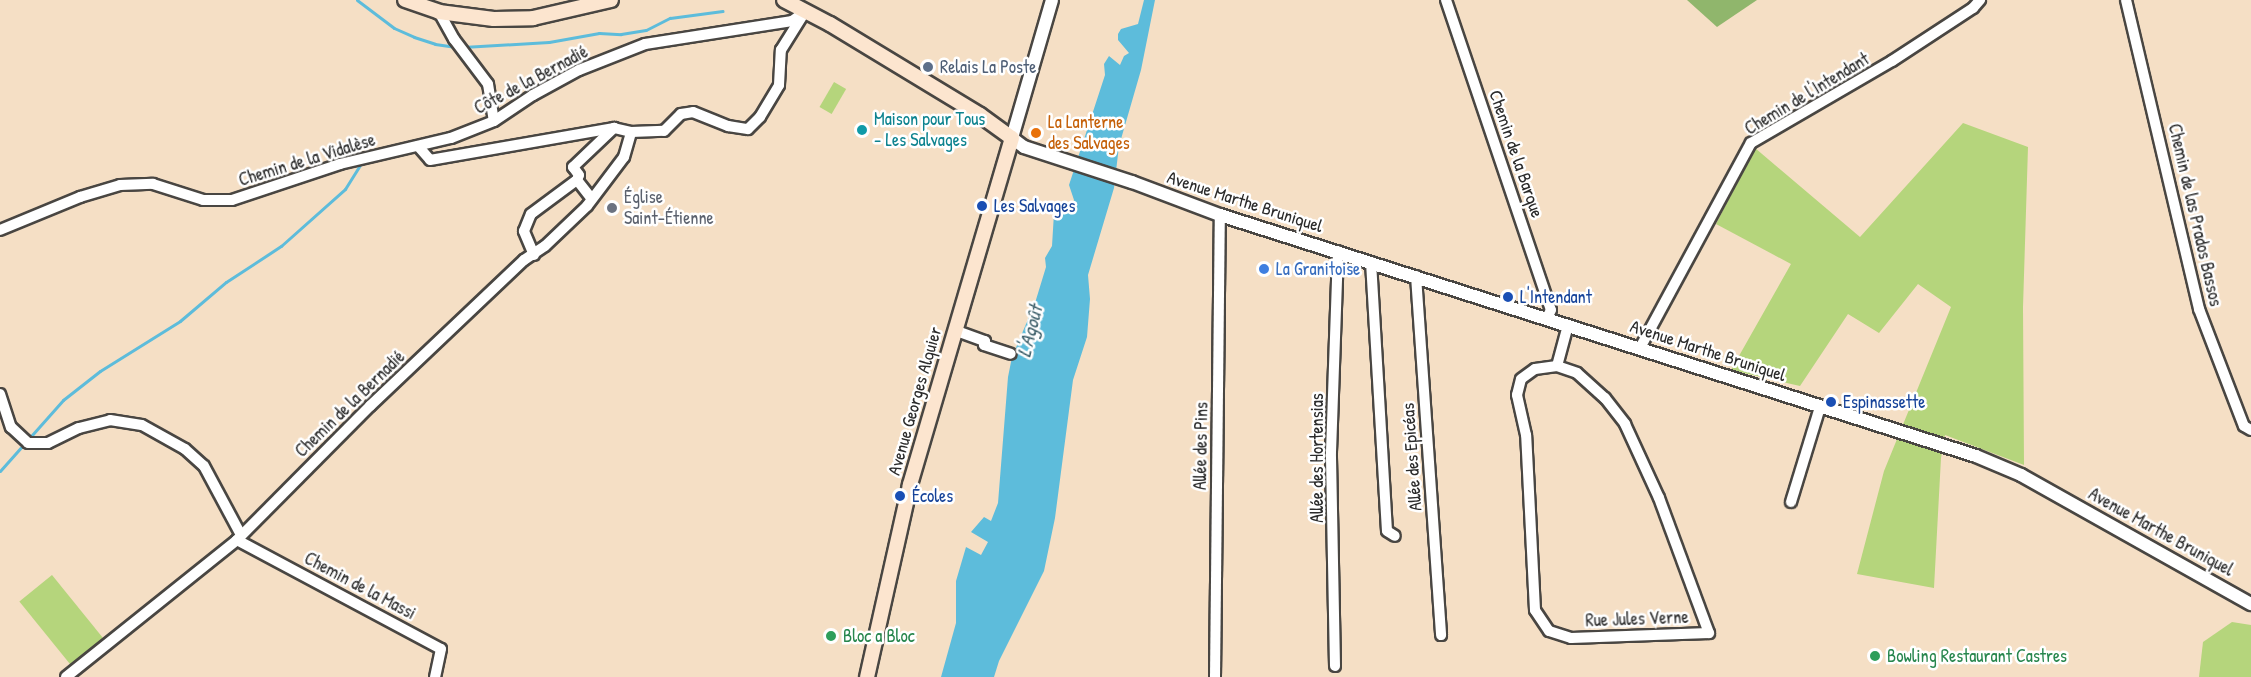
<!DOCTYPE html>
<meta charset="utf-8">
<style>
body{margin:0}
#map{position:relative;width:2251px;height:677px;overflow:hidden;background:#f5dfc5;font-family:"Patrick Hand",sans-serif}
div>[style]{position:absolute}
[style*='--x']{left:calc(var(--x)*1px);top:calc(var(--y)*1px);width:calc(var(--w)*1px);rotate:calc(var(--a)*1deg)}
.green>*{inset:0;background:#b5d57c;transform-origin:0 0}
.forest>*{inset:0;background:#90b66c}
.water>*{inset:0;background:#5dbcdb}
.stream>*{height:3px;margin:-1.5px;padding:0 1.5px;transform-origin:1.5px;border-radius:1.5px;background:#5dbcdb}
.roads{filter:drop-shadow(2px 0 #494642) drop-shadow(-2px 0 #494642) drop-shadow(0 2px #494642) drop-shadow(0 -2px #494642)}
.minor>*{height:10px;margin:-5px;padding:0 5px;transform-origin:5px;border-radius:5px;background:#fff}
.tertiary>*{height:12px;margin:-6px;padding:0 6px;transform-origin:6px;border-radius:6px;background:#fff}
.secondary>*{height:14px;margin:-7px;padding:0 7px;transform-origin:7px;border-radius:7px;background:#fce5cf}
.dots>*{width:16px;height:16px;translate:-50% -50%;box-sizing:border-box;border:3px solid #fff;border-radius:50%}
span{translate:-50% -50%;white-space:nowrap;text-align:center;line-height:1.15;-webkit-text-stroke:5px #fff;paint-order:stroke}
.service-label{font-size:18px;color:#4e5e75}
.left{translate:0 -50%;text-align:left}
.street-label{font-size:18px;color:#2b2b2b}
.culture-label{font-size:18px;color:#0d838f}
.food-label{font-size:18px;color:#c56008}
.worship-label{font-size:18px;color:#5b616d}
.transit-label{font-size:18px;color:#164399}
.shop-label{font-size:18px;color:#366cbe}
.leisure-label{font-size:18px;color:#27864d}
.water-label{font-size:20px;color:#3c5e69;font-style:italic}
</style>
<div id="map">
<div class="green">
<i style="left:834px;top:82px;width:14px;height:29px;rotate:30deg"></i>
<i style="clip-path:polygon(1963px 123px,2028px 147px,2023px 307px,2024px 465px,1945px 435px,1941px 458px,1934px 588px,1857px 574px,1884px 471px,1951px 307px,1918px 284px,1879px 333px,1848px 314px,1800px 386px,1731px 370px,1791px 264px,1716px 224px,1755px 148px,1860px 237px)"></i>
<i style="left:52px;top:575px;width:83px;height:42px;rotate:51deg"></i>
<i style="clip-path:polygon(2232px 622px,2251px 625px,2251px 677px,2199px 677px,2203px 642px)"></i>
</div>
<div class="forest">
<i style="clip-path:polygon(1687px 0,1757px 0,1717px 27px)"></i>
</div>
<div class="water">
<i style="clip-path:polygon(1144px 0,1155px 0,1141px 70px,1119px 146px,1114px 188px,1088px 275px,1090px 299px,1087px 337px,1073px 380px,1055px 518px,1044px 571px,999px 661px,994px 677px,941px 677px,956px 623px,956px 581px,966px 547px,981px 555px,988px 542px,971px 532px,984px 517px,991px 521px,998px 503px,1008px 377px,1012px 357px,1035px 303px,1046px 267px,1045px 258px,1052px 246px,1054px 213px,1072px 206px,1074px 200px,1069px 185px,1105px 75px,1104px 64px,1109px 56px,1120px 65px,1124px 56px,1129px 53px,1118px 40px,1118px 34px,1121px 29px,1138px 24px)"></i>
</div>
<div class="stream">
<i style="--x:357;--y:0;--w:46;--a:37.1"></i>
<i style="--x:394;--y:28;--w:22;--a:24"></i>
<i style="--x:414;--y:37;--w:22;--a:18"></i>
<i style="--x:435;--y:44;--w:21;--a:8"></i>
<i style="--x:463;--y:47;--w:86;--a:-3.3"></i>
<i style="--x:549;--y:42;--w:51;--a:-10.2"></i>
<i style="--x:599;--y:33;--w:22;--a:3"></i>
<i style="--x:621;--y:34;--w:25;--a:-9"></i>
<i style="--x:646;--y:30;--w:27;--a:-27"></i>
<i style="--x:670;--y:18;--w:53;--a:-7.5"></i>
<i style="--x:0;--y:471;--w:95;--a:-48.4"></i>
<i style="--x:63;--y:400;--w:47;--a:-38.1"></i>
<i style="--x:100;--y:371;--w:94;--a:-32"></i>
<i style="--x:180;--y:321;--w:60;--a:-40.3"></i>
<i style="--x:226;--y:282;--w:66;--a:-33.2"></i>
<i style="--x:281;--y:246;--w:86;--a:-41.7"></i>
<i style="--x:345;--y:189;--w:31;--a:-58"></i>
</div>
<div class="roads">
<div class="minor">
<i style="--x:1446;--y:0;--w:327;--a:71.3"></i>
<i style="--x:1551;--y:310;--w:9;--a:117"></i>
<i style="--x:2126;--y:0;--w:318;--a:76.7"></i>
<i style="--x:2199;--y:309;--w:125;--a:69"></i>
<i style="--x:2244;--y:426;--w:8;--a:30"></i>
<i style="--x:439;--y:12;--w:31;--a:61"></i>
<i style="--x:454;--y:39;--w:56;--a:52.9"></i>
<i style="--x:488;--y:84;--w:37;--a:81"></i>
<i style="--x:418;--y:146;--w:18;--a:49"></i>
<i style="--x:430;--y:160;--w:187;--a:-9.9"></i>
<i style="--x:614;--y:128;--w:17;--a:13"></i>
<i style="--x:631;--y:132;--w:33;--a:-2"></i>
<i style="--x:664;--y:131;--w:24;--a:-45"></i>
<i style="--x:681;--y:114;--w:12;--a:-9"></i>
<i style="--x:693;--y:112;--w:38;--a:22"></i>
<i style="--x:728;--y:126;--w:20;--a:9"></i>
<i style="--x:748;--y:129;--w:17;--a:-45"></i>
<i style="--x:760;--y:117;--w:37;--a:-59"></i>
<i style="--x:779;--y:85;--w:35;--a:-87"></i>
<i style="--x:781;--y:50;--w:40;--a:-58"></i>
<i style="--x:577;--y:180;--w:24;--a:52"></i>
<i style="--x:0;--y:230;--w:87;--a:-22.4"></i>
<i style="--x:80;--y:197;--w:42;--a:-16.7"></i>
<i style="--x:120;--y:185;--w:33;--a:-2"></i>
<i style="--x:153;--y:184;--w:52;--a:17.7"></i>
<i style="--x:203;--y:200;--w:29;--a:0"></i>
<i style="--x:232;--y:200;--w:114;--a:-18.4"></i>
<i style="--x:340;--y:164;--w:114;--a:-13.2"></i>
<i style="--x:451;--y:138;--w:46;--a:-21.6"></i>
<i style="--x:494;--y:121;--w:47;--a:-33.7"></i>
<i style="--x:533;--y:95;--w:52;--a:-28.5"></i>
<i style="--x:579;--y:70;--w:71;--a:-21.5"></i>
<i style="--x:645;--y:44;--w:149;--a:-8.9"></i>
<i style="--x:792;--y:21;--w:17;--a:-36"></i>
<i style="--x:534;--y:255;--w:26;--a:-113"></i>
<i style="--x:524;--y:231;--w:18;--a:-68"></i>
<i style="--x:531;--y:214;--w:57;--a:-36.5"></i>
<i style="--x:577;--y:180;--w:5;--a:-68"></i>
<i style="--x:579;--y:175;--w:10;--a:-127"></i>
<i style="--x:573;--y:167;--w:57;--a:-43.6"></i>
<i style="--x:1371;--y:262;--w:269;--a:86.6"></i>
<i style="--x:1387;--y:531;--w:9;--a:32"></i>
<i style="--x:1416;--y:276;--w:360;--a:86"></i>
<i style="--x:954;--y:330;--w:33;--a:20"></i>
<i style="--x:985;--y:341;--w:4;--a:104"></i>
<i style="--x:984;--y:345;--w:28;--a:18"></i>
<i style="--x:1640;--y:348;--w:233;--a:-61.6"></i>
<i style="--x:1751;--y:143;--w:163;--a:-30.2"></i>
<i style="--x:1892;--y:61;--w:97;--a:-33.2"></i>
<i style="--x:1973;--y:8;--w:11;--a:-49"></i>
<i style="--x:1557;--y:366;--w:21;--a:19"></i>
<i style="--x:1577;--y:373;--w:38;--a:42"></i>
<i style="--x:1605;--y:398;--w:33;--a:52"></i>
<i style="--x:1625;--y:424;--w:81;--a:65.3"></i>
<i style="--x:1659;--y:498;--w:144;--a:69.7"></i>
<i style="--x:1709;--y:633;--w:138;--a:177.9"></i>
<i style="--x:1571;--y:638;--w:23;--a:-162"></i>
<i style="--x:1549;--y:631;--w:25;--a:-124"></i>
<i style="--x:1535;--y:610;--w:175;--a:-92.9"></i>
<i style="--x:1526;--y:435;--w:41;--a:-102.7"></i>
<i style="--x:1517;--y:395;--w:16;--a:-76"></i>
<i style="--x:1521;--y:379;--w:17;--a:-36"></i>
<i style="--x:1535;--y:369;--w:22;--a:-8"></i>
<i style="--x:1557;--y:366;--w:42;--a:-75"></i>
<i style="--x:0;--y:394;--w:35;--a:72"></i>
<i style="--x:11;--y:427;--w:23;--a:43"></i>
<i style="--x:28;--y:443;--w:20;--a:0"></i>
<i style="--x:48;--y:443;--w:34;--a:-26"></i>
<i style="--x:79;--y:428;--w:32;--a:-14"></i>
<i style="--x:110;--y:420;--w:32;--a:9"></i>
<i style="--x:142;--y:425;--w:49;--a:29.2"></i>
<i style="--x:185;--y:449;--w:25;--a:42"></i>
<i style="--x:204;--y:466;--w:78;--a:61.8"></i>
<i style="--x:1791;--y:502;--w:99;--a:-73"></i>
<i style="--x:237;--y:540;--w:231;--a:28.1"></i>
<i style="--x:441;--y:649;--w:29;--a:102"></i>
<i style="--x:1335;--y:666;--w:214;--a:-91.1"></i>
<i style="--x:1331;--y:452;--w:201;--a:-88"></i>
<i style="--x:66;--y:677;--w:219;--a:-38.7"></i>
<i style="--x:237;--y:540;--w:189;--a:-45.2"></i>
<i style="--x:370;--y:406;--w:212;--a:-43.5"></i>
<i style="--x:524;--y:260;--w:25;--a:-34"></i>
<i style="--x:545;--y:246;--w:58;--a:-43.6"></i>
<i style="--x:587;--y:206;--w:61;--a:-52.9"></i>
<i style="--x:624;--y:157;--w:26;--a:-74"></i>
<i style="--x:1215;--y:677;--w:462;--a:-89.4"></i>
</div>
<div class="tertiary">
<i style="--x:1052;--y:0;--w:144;--a:106.2"></i>
<i style="--x:1012;--y:138;--w:15;--a:37"></i>
<i style="--x:1024;--y:147;--w:114;--a:18"></i>
<i style="--x:1132;--y:182;--w:94;--a:20.6"></i>
<i style="--x:1220;--y:215;--w:793;--a:17.68"></i>
<i style="--x:1976;--y:456;--w:49;--a:22.9"></i>
<i style="--x:2021;--y:475;--w:264;--a:29.3"></i>
</div>
<div class="secondary">
<i style="--x:405;--y:0;--w:36;--a:19"></i>
<i style="--x:439;--y:12;--w:55;--a:7.3"></i>
<i style="--x:494;--y:19;--w:39;--a:-1"></i>
<i style="--x:533;--y:18;--w:80;--a:-13"></i>
<i style="--x:784;--y:0;--w:52;--a:27.6"></i>
<i style="--x:830;--y:24;--w:175;--a:31.2"></i>
<i style="--x:980;--y:115;--w:39;--a:36"></i>
<i style="--x:1012;--y:138;--w:362;--a:106.4"></i>
<i style="--x:910;--y:485;--w:197;--a:102.6"></i>
</div>
</div>
<div class="dots">
<i style="left:928px;top:67px;background:#5c6f8a"></i>
<i style="left:862px;top:130px;background:#0f9aa8"></i>
<i style="left:1036px;top:133px;background:#e8710a"></i>
<i style="left:982px;top:206px;background:#1a4fb4"></i>
<i style="left:612px;top:208px;background:#6b7280"></i>
<i style="left:1264px;top:269px;background:#3f7fe0"></i>
<i style="left:1508px;top:297px;background:#1a4fb4"></i>
<i style="left:1831px;top:402px;background:#1a4fb4"></i>
<i style="left:900px;top:496px;background:#1a4fb4"></i>
<i style="left:831px;top:636px;background:#2e9e5b"></i>
<i style="left:1875px;top:656px;background:#2e9e5b"></i>
</div>
<div class="service-label">
<span class="left" style="left:940px;top:67px">Relais La Poste</span>
</div>
<div class="street-label">
<span style="left:531px;top:80px;rotate:-28deg">Côte de la Bernadié</span>
<span style="left:1807px;top:94px;rotate:-31deg">Chemin de l'Intendant</span>
<span style="left:1516px;top:154px;rotate:71deg">Chemin de la Barque</span>
<span style="left:307px;top:160px;rotate:-17deg">Chemin de la Vidalèse</span>
<span style="left:1245px;top:202px;rotate:18deg">Avenue Marthe Bruniquel</span>
<span style="left:2195px;top:215px;rotate:77deg">Chemin de las Prados Bassos</span>
<span style="left:1708px;top:351px;rotate:18deg">Avenue Marthe Bruniquel</span>
<span style="left:915px;top:401px;rotate:-74deg">Avenue Georges Alquier</span>
<span style="left:350px;top:404px;rotate:-44deg">Chemin de la Bernadié</span>
<span style="left:1201px;top:446px;rotate:-89deg">Allée des Pins</span>
<span style="left:1412px;top:457px;rotate:-94deg">Allée des Epicéas</span>
<span style="left:1317px;top:458px;rotate:-90deg">Allée des Hortensias</span>
<span style="left:2161px;top:532px;rotate:29deg">Avenue Marthe Bruniquel</span>
<span style="left:360px;top:586px;rotate:28deg">Chemin de la Massi</span>
<span style="left:1637px;top:619px;rotate:-2deg">Rue Jules Verne</span>
</div>
<div class="culture-label">
<span class="left" style="left:874px;top:130px">Maison pour Tous<br>- Les Salvages</span>
</div>
<div class="food-label">
<span class="left" style="left:1048px;top:133px">La Lanterne<br>des Salvages</span>
</div>
<div class="worship-label">
<span class="left" style="left:624px;top:208px">Église<br>Saint-Étienne</span>
</div>
<div class="transit-label">
<span class="left" style="left:994px;top:206px">Les Salvages</span>
<span class="left" style="left:1520px;top:297px">L'Intendant</span>
<span class="left" style="left:1843px;top:402px">Espinassette</span>
<span class="left" style="left:912px;top:496px">Écoles</span>
</div>
<div class="shop-label">
<span class="left" style="left:1276px;top:269px">La Granitoise</span>
</div>
<div class="leisure-label">
<span class="left" style="left:843px;top:636px">Bloc a Bloc</span>
<span class="left" style="left:1887px;top:656px">Bowling Restaurant Castres</span>
</div>
<div class="water-label">
<span style="left:1029px;top:331px;rotate:-76deg">L'Agoût</span>
</div>
</div>
